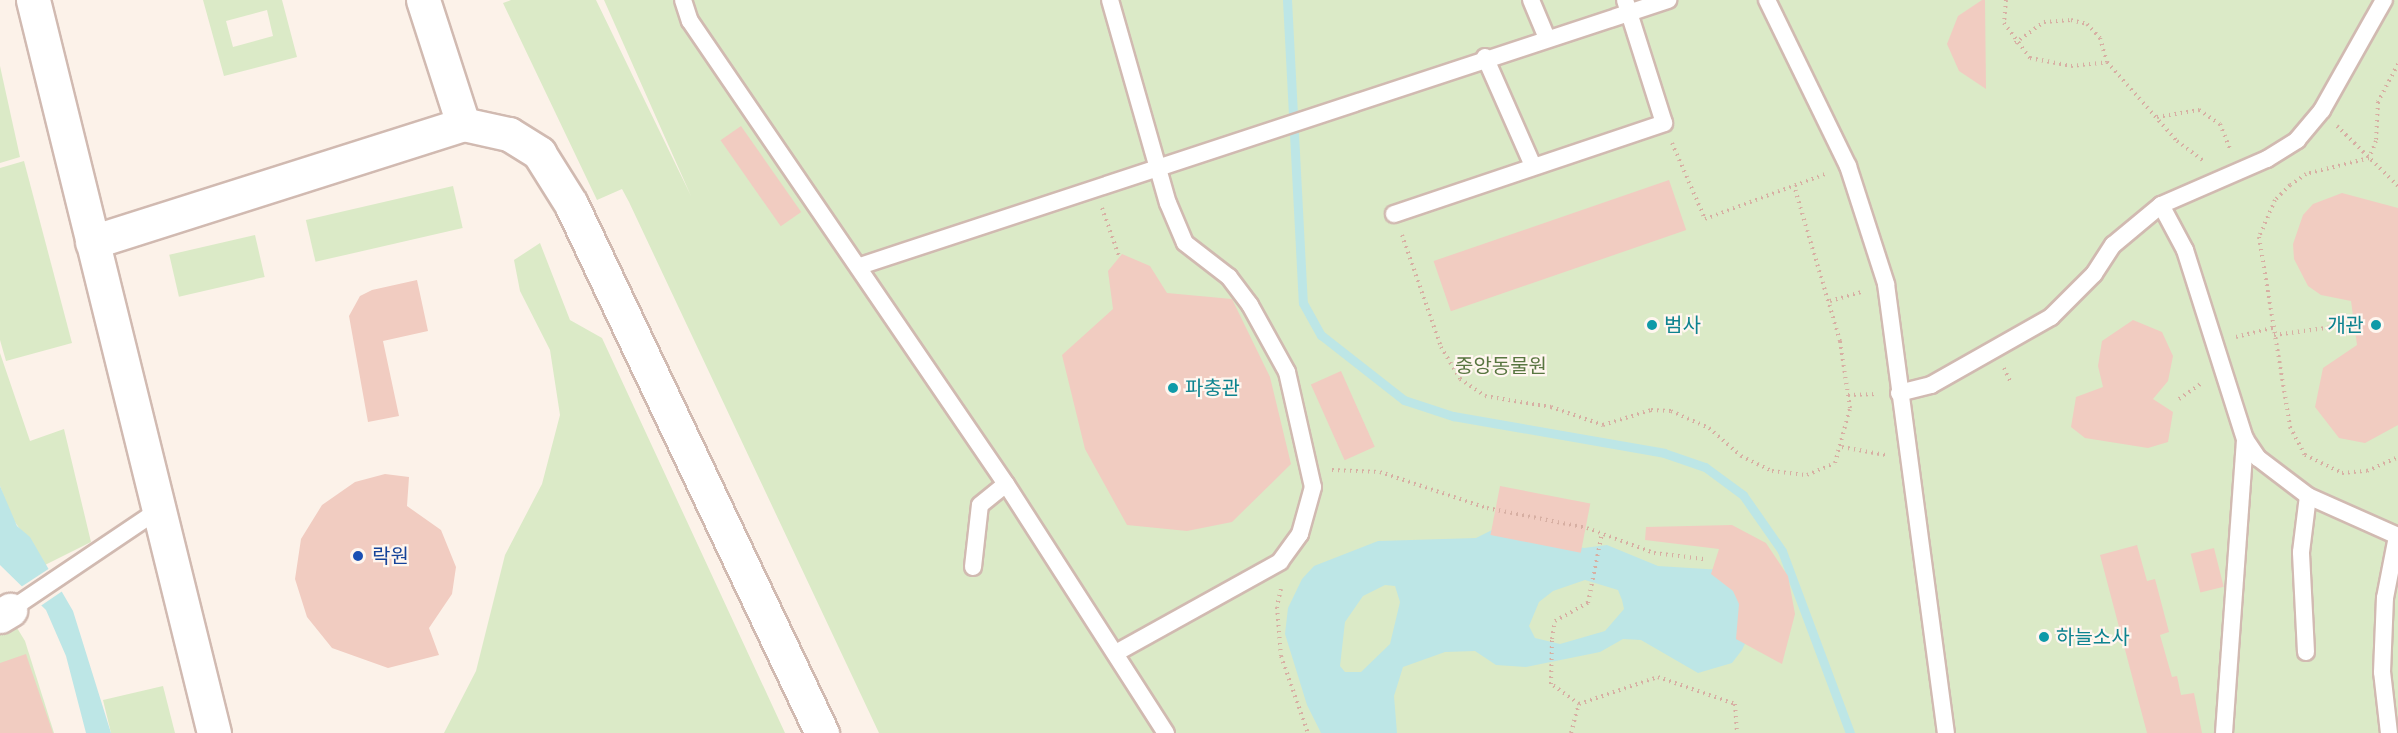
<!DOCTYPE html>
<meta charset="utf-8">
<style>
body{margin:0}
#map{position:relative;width:2398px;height:733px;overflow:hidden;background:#fcf2e9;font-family:"DM Sans","Noto Sans KR",sans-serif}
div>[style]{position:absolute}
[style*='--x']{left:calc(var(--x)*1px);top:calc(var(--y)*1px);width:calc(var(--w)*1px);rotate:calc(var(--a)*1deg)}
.green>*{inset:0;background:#dbeac7;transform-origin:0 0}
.water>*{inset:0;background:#bde6e6}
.pier>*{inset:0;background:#fcf2e9}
.stream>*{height:9px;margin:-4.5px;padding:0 4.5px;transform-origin:4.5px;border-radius:4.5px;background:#bde6e6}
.building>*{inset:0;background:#f1ccc1;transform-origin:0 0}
.path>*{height:4px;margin-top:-2px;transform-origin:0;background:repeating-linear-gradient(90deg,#d7afa3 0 1.5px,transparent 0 6px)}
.roads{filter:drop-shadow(2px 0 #d1bab1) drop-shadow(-2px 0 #d1bab1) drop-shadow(0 2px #d1bab1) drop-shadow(0 -2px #d1bab1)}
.lane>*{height:16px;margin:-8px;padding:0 8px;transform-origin:8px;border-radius:8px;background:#fff}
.street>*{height:33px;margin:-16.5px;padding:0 16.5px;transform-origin:16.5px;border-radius:16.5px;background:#fff}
.secondary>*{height:33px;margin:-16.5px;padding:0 16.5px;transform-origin:16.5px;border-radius:16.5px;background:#fff}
.dots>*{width:16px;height:16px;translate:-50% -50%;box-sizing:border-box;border:3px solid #fff6ef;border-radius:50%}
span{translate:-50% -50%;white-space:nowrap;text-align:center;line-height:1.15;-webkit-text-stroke:4.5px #fff6ef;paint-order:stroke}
.culture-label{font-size:20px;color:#0d838f}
.left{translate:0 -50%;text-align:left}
.right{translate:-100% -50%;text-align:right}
.park-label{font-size:20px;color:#597641}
.transit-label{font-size:20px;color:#164399}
</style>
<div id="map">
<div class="green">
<i style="clip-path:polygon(evenodd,203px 0,282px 0,297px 57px,224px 76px,203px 0,267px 10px,273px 36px,233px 47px,226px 21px,267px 10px)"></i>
<i style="clip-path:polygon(511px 0,596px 0,691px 196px,604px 0,2398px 0,2398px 733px,879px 733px,629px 202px,622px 189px,597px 200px,503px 3px)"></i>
<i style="clip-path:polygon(0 66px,20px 157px,0 163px)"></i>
<i style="clip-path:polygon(24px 161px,72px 343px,6px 361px,0 340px,0 168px)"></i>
<i style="left:453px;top:186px;width:43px;height:151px;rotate:77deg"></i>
<i style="left:255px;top:235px;width:43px;height:88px;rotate:77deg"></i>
<i style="clip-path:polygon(540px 243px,570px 320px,602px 338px,785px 733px,444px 733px,476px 671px,505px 555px,542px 484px,560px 415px,550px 350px,520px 291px,514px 260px)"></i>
<i style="clip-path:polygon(0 353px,30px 441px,64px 429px,91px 542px,45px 565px,10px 515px,0 486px)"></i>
<i style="clip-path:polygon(0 600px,25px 641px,54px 733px,0 733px)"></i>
<i style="clip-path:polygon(163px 686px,175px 733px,111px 733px,103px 700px)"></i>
</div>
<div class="water">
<i style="clip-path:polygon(0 486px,17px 526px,30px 537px,73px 611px,111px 733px,86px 733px,66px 656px,46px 610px,0 565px)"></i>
<i style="clip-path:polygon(evenodd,1494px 529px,1584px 548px,1607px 545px,1658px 566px,1722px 570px,1739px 585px,1750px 633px,1742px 650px,1732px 663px,1698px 673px,1641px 640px,1623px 639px,1600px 652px,1526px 667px,1496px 665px,1475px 651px,1445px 652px,1403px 667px,1394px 696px,1397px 733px,1321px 733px,1307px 705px,1285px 634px,1288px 608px,1302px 579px,1314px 566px,1378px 541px,1476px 538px,1494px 529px,1585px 580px,1618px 590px,1622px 600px,1624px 609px,1605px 631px,1560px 644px,1535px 638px,1529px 626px,1539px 602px,1553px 591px,1585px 580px,1494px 529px,1385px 585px,1395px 586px,1400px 602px,1390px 644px,1361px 672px,1345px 672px,1340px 666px,1345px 622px,1363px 596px,1385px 585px)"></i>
</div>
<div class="pier">
<i style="clip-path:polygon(50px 568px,64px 590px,39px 607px,21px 587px)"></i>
</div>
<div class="stream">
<i style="--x:1287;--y:0;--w:303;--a:87"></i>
<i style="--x:1303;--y:303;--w:37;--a:61"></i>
<i style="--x:1321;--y:335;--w:105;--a:38.1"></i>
<i style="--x:1404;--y:400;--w:52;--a:18.1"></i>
<i style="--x:1453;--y:416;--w:214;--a:9.9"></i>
<i style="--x:1664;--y:453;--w:43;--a:18.9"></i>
<i style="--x:1705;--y:467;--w:47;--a:36.4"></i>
<i style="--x:1743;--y:495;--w:68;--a:55.1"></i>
<i style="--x:1782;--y:551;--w:194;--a:69.5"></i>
</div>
<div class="building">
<i style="clip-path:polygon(1982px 0,1985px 0,1986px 89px,1959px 71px,1947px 44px,1958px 16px)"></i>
<i style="left:741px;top:126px;width:105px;height:25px;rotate:55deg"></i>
<i style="left:1669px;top:180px;width:53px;height:249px;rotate:71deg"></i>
<i style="clip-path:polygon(2342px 193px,2398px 208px,2398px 425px,2365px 443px,2339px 438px,2315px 407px,2323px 368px,2357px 345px,2351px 301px,2321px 295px,2308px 286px,2294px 259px,2293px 244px,2303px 215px,2313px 204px)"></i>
<i style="clip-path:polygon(1122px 254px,1150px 266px,1167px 293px,1232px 299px,1270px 377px,1291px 464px,1232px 522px,1187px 531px,1127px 525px,1085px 449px,1062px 355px,1113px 309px,1108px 271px)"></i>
<i style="clip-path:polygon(417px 280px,428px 331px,383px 341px,399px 416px,368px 422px,349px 316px,360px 296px,372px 290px)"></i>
<i style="clip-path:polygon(2133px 320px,2162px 332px,2173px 356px,2168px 381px,2153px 399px,2173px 412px,2168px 442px,2148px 448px,2085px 438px,2071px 427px,2076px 397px,2103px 387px,2098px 366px,2102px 341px)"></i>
<i style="left:1341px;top:371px;width:83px;height:33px;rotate:66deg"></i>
<i style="clip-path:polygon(385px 474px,409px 477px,407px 506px,441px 530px,456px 567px,452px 594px,429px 628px,439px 655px,388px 668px,332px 648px,307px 617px,295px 579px,301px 539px,322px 505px,355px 482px)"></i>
<i style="left:1500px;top:486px;width:92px;height:50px;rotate:11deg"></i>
<i style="clip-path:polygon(1732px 525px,1766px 543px,1788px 576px,1795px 614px,1782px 664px,1736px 639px,1739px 604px,1733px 591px,1711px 574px,1719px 549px,1645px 540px,1646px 527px)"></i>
<i style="clip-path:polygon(2137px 545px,2147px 581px,2155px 579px,2169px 632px,2160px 635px,2172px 677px,2177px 676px,2181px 695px,2194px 693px,2202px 733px,2147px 733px,2100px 555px)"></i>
<i style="left:2214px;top:548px;width:40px;height:24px;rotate:76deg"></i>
<i style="clip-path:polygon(26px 654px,32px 672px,53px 733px,0 733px,0 663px)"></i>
</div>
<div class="path">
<i style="--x:2006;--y:0;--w:23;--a:95"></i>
<i style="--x:2004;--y:23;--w:44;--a:53.4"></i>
<i style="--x:2030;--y:58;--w:42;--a:11"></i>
<i style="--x:2071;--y:66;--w:36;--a:-6"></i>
<i style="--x:2107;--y:62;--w:106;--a:48.5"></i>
<i style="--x:2177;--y:141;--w:34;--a:37"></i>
<i style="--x:2015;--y:43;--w:36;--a:-36"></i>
<i style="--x:2044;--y:22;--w:27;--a:-4"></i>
<i style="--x:2071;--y:20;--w:16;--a:14"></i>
<i style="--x:2087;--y:24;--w:19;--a:47"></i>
<i style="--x:2100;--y:38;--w:25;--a:74"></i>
<i style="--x:2398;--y:64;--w:43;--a:117.8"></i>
<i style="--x:2378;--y:102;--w:39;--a:93"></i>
<i style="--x:2376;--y:141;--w:18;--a:112"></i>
<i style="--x:2369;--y:158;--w:65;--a:165.7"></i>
<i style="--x:2306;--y:174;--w:19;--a:145"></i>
<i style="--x:2290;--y:185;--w:21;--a:135"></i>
<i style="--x:2275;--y:200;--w:40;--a:113.4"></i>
<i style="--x:2259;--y:237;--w:193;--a:80.7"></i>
<i style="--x:2290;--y:427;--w:32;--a:62"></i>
<i style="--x:2305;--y:455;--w:41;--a:25.9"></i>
<i style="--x:2342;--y:473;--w:25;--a:-5"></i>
<i style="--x:2367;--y:471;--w:34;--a:-24"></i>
<i style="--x:2157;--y:117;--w:43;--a:-9.5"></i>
<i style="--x:2199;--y:110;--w:25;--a:34"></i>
<i style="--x:2220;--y:124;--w:29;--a:68"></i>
<i style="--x:2337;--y:126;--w:86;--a:44.5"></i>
<i style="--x:1672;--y:143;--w:83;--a:66.5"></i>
<i style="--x:1705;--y:219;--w:131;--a:-20.5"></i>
<i style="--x:1102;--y:208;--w:51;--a:70.5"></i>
<i style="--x:1402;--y:235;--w:119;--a:70.8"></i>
<i style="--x:1441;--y:347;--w:37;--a:59"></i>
<i style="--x:1460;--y:379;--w:30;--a:34"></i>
<i style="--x:1485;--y:396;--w:67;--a:9.5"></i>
<i style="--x:1551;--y:407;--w:55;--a:19.1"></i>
<i style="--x:1603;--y:425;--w:50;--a:-17.4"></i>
<i style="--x:1651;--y:410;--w:20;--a:3"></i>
<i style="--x:1671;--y:411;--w:42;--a:24.1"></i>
<i style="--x:1709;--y:428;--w:43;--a:41.2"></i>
<i style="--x:1741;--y:456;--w:34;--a:26"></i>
<i style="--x:1772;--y:471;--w:35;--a:7"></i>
<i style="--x:1807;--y:475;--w:30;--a:-23"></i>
<i style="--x:1835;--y:463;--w:57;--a:-74.7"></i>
<i style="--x:1850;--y:408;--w:68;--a:-98.5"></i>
<i style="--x:1840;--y:341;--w:162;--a:-106.5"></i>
<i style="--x:1830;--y:301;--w:35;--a:-16"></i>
<i style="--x:2274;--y:335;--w:60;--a:-7.7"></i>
<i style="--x:2236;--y:337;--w:38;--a:-14"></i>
<i style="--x:2004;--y:368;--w:14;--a:65"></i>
<i style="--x:1848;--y:395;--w:30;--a:-2"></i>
<i style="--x:2179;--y:399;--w:29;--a:-35"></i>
<i style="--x:1842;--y:447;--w:44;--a:10.5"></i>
<i style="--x:1332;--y:470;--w:48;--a:2.4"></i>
<i style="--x:1380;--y:472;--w:113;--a:18.6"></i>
<i style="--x:1487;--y:508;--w:102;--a:11.3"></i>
<i style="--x:1587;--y:528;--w:72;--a:20.5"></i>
<i style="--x:1654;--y:553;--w:50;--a:6.8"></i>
<i style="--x:1281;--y:589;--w:18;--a:103"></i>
<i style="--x:1277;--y:607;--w:49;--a:85.3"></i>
<i style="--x:1281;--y:656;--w:82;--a:70.7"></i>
<i style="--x:1579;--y:704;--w:83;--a:-18.9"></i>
<i style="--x:1658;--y:677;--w:82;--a:19.3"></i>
<i style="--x:1735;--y:704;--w:29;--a:86"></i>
<i style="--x:1571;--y:733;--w:30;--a:-75"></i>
<i style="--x:1579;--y:704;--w:34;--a:-144"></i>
<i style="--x:1551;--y:684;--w:45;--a:-88.7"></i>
<i style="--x:1552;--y:639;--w:18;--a:-81"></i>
<i style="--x:1555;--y:621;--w:38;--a:-29"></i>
<i style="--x:1588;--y:603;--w:71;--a:-78.7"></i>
</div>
<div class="roads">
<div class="lane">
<i style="--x:683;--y:0;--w:22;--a:72"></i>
<i style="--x:690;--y:21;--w:561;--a:55.69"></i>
<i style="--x:1006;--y:484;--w:296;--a:57.3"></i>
<i style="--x:1110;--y:0;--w:211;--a:74.1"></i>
<i style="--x:1168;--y:203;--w:43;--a:67"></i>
<i style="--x:1185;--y:243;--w:56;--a:37.7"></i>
<i style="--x:1229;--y:277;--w:35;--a:53"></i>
<i style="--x:1250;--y:305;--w:77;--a:61.1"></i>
<i style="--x:1287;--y:372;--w:118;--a:77.3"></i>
<i style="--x:1313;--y:487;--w:49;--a:105.5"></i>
<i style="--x:1300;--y:534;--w:34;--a:126"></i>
<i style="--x:1280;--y:562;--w:188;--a:151"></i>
<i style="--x:1531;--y:0;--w:41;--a:67.2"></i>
<i style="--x:1767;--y:0;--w:185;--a:64"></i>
<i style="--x:1848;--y:166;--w:124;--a:72.1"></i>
<i style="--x:1886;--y:284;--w:453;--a:82.4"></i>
<i style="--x:1485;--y:57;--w:119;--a:66.2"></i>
<i style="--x:2161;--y:205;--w:51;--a:61.9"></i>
<i style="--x:2185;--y:250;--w:198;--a:72.4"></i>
<i style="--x:2245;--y:439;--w:23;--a:56"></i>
<i style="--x:2258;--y:458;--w:63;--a:37.2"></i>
<i style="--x:2308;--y:496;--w:98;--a:24"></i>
<i style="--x:1394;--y:214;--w:285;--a:-18.6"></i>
<i style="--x:1664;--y:123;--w:129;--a:-107.6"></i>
<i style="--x:860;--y:266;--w:851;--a:-18.22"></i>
<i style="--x:1899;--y:393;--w:33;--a:-14"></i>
<i style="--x:1931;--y:385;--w:138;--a:-29.5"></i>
<i style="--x:2051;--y:317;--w:61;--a:-45"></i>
<i style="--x:2094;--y:274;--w:35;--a:-57"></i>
<i style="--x:2113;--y:245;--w:62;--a:-39.8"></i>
<i style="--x:2161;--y:205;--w:116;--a:-23.5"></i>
<i style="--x:2267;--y:159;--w:36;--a:-32"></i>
<i style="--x:2297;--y:140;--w:39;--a:-50"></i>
<i style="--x:2322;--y:110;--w:126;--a:-60.6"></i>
<i style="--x:973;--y:567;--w:62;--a:-83.6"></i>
<i style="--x:980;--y:505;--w:33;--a:-39"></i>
<i style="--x:10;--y:610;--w:177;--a:-34"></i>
<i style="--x:2306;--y:652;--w:100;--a:-92.9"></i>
<i style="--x:2301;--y:552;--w:56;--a:-82.9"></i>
<i style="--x:2224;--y:733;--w:295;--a:-85.9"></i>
<i style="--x:2389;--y:733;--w:61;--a:-96.5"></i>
<i style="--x:2382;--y:672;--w:74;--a:-87.7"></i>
<i style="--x:2385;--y:598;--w:63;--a:-79"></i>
</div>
<div class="street">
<i style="--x:33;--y:0;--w:755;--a:76.13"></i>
<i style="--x:92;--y:242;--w:389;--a:-17.6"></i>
<i style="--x:0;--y:616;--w:12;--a:-31"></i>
</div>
<div class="secondary">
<i style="--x:423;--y:0;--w:130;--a:72.1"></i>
<i style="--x:463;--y:124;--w:47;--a:12.3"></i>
<i style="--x:509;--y:134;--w:36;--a:32"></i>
<i style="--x:539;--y:153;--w:60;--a:57.9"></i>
<i style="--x:571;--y:204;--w:586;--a:64.62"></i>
</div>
</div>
<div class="dots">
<i style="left:1652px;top:325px;background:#0f9aa8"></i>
<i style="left:2376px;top:325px;background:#0f9aa8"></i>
<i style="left:1173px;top:388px;background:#0f9aa8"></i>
<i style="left:358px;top:556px;background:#1a4fb4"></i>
<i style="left:2044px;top:637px;background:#0f9aa8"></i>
</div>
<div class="culture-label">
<span class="left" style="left:1664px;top:325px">범사</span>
<span class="right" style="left:2364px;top:325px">개관</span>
<span class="left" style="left:1185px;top:388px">파충관</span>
<span class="left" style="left:2056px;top:637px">하늘소사</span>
</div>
<div class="park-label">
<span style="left:1501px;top:366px">중앙동물원</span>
</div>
<div class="transit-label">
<span class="left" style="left:372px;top:556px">락원</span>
</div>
</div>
